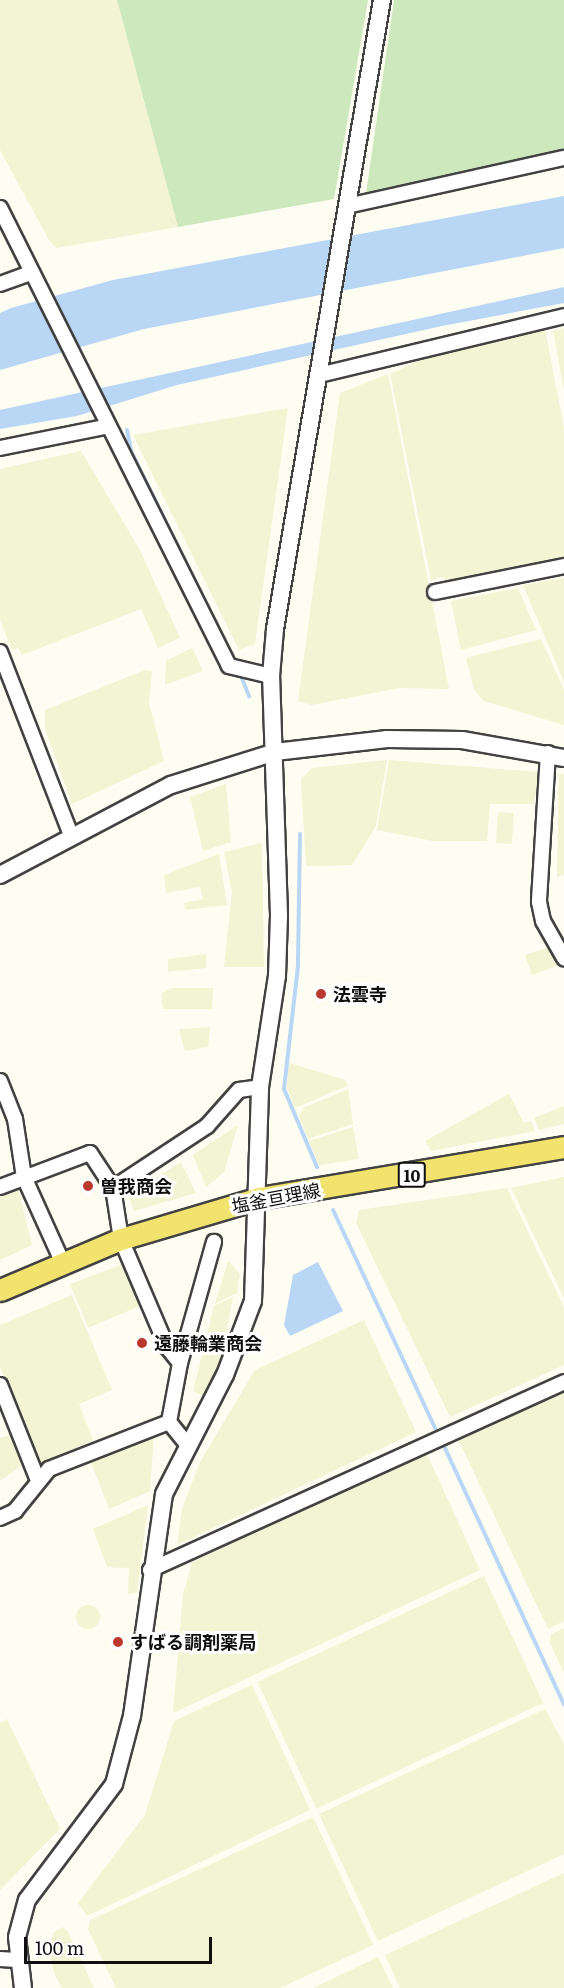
<!DOCTYPE html>
<meta charset="utf-8">
<style>
body{margin:0}
#map{position:relative;width:564px;height:1988px;overflow:hidden;background:#fefdf2;font-family:Literata,"Noto Sans JP",serif}
div>[style]{position:absolute}
[style*='--x']{left:calc(var(--x)*1px);top:calc(var(--y)*1px);width:calc(var(--w)*1px);rotate:calc(var(--a)*1deg)}
.farmland>*{inset:0;background:#f2f4d3;transform-origin:0 0}
.round{border-radius:50%}
.green>*{inset:0;background:#cde8bc}
.water>*{inset:0;background:#b9d6f4}
.stream>*{height:4px;margin:-2px;padding:0 2px;transform-origin:2px;border-radius:2px;background:#b9d6f4}
.roads{filter:drop-shadow(2px 0 #424242) drop-shadow(-2px 0 #424242) drop-shadow(0 2px #424242) drop-shadow(0 -2px #424242)}
.minor>*{height:14px;margin:-7px;padding:0 7px;transform-origin:7px;border-radius:7px;background:#fff}
.tertiary>*{height:16px;margin:-8px;padding:0 8px;transform-origin:8px;border-radius:8px;background:#fff}
.primary>*{height:21px;margin:-10.5px;padding:0 10.5px;transform-origin:10.5px;border-radius:10.5px;background:#f2e36e}
.dots>*{width:16px;height:16px;translate:-50% -50%;box-sizing:border-box;border:3px solid #fff;border-radius:50%}
span{translate:-50% -50%;white-space:nowrap;text-align:center;line-height:1.15;-webkit-text-stroke:6px #fff;paint-order:stroke}
.shield-label span{padding:2px 4px;background:#fff;border:2px solid;border-radius:4px;-webkit-text-stroke-width:0}
.shield-label{font-size:16px;color:#0f0f0f;font-weight:700}
.poi-label{font-size:18px;color:#0f0f0f;font-weight:700}
.left{translate:0 -50%;text-align:left}
.street-label{font-size:18px;color:#0f0f0f}
.scale{position:absolute;left:24px;top:1937px;width:188px;height:27px;box-sizing:border-box;border:3px solid #0f0f0f;border-top:0;padding-left:8px;font-size:18px;line-height:21px;white-space:nowrap;color:#0f0f0f;-webkit-text-stroke:4px #fff;paint-order:stroke}
</style>
<div id="map">
<div class="farmland">
<i style="clip-path:polygon(0 0,117px 0,178px 227px,56px 248px,49px 240px,0 150px)"></i>
<i style="clip-path:polygon(564px 328px,564px 389px,553px 331px)"></i>
<i style="clip-path:polygon(545px 329px,564px 428px,564px 558px,447px 582px,444px 577px,431px 580px,390px 374px,451px 346px)"></i>
<i style="clip-path:polygon(388px 374px,449px 689px,399px 688px,312px 705px,298px 701px,340px 393px)"></i>
<i style="clip-path:polygon(288px 408px,255px 644px,239px 650px,133px 435px)"></i>
<i style="clip-path:polygon(81px 451px,140px 550px,180px 638px,158px 648px,141px 609px,22px 655px,18px 648px,12px 650px,0 620px,0 469px)"></i>
<i style="clip-path:polygon(564px 578px,564px 682px,523px 585px)"></i>
<i style="clip-path:polygon(518px 588px,536px 630px,461px 650px,451px 601px)"></i>
<i style="clip-path:polygon(541px 639px,564px 690px,564px 725px,484px 701px,474px 690px,466px 658px)"></i>
<i style="clip-path:polygon(192px 648px,203px 671px,165px 685px,166px 661px)"></i>
<i style="clip-path:polygon(145px 670px,152px 671px,149px 703px,164px 761px,72px 804px,45px 729px,45px 710px)"></i>
<i style="clip-path:polygon(387px 760px,376px 826px,352px 865px,306px 866px,301px 779px,312px 768px)"></i>
<i style="clip-path:polygon(389px 760px,539px 772px,534px 804px,490px 804px,487px 841px,433px 841px,377px 830px)"></i>
<i style="clip-path:polygon(559px 773px,564px 774px,564px 875px,557px 877px)"></i>
<i style="clip-path:polygon(226px 784px,231px 842px,203px 851px,190px 797px)"></i>
<i style="left:498px;top:812px;width:16px;height:31px;rotate:4deg"></i>
<i style="clip-path:polygon(262px 843px,264px 967px,224px 967px,232px 892px,224px 852px)"></i>
<i style="clip-path:polygon(219px 854px,227px 905px,185px 910px,184px 903px,203px 899px,200px 887px,166px 893px,164px 875px)"></i>
<i style="clip-path:polygon(550px 947px,562px 964px,532px 975px,525px 955px)"></i>
<i style="clip-path:polygon(206px 954px,206px 968px,168px 972px,168px 959px)"></i>
<i style="clip-path:polygon(171px 988px,213px 988px,212px 1009px,163px 1009px,161px 994px)"></i>
<i style="clip-path:polygon(210px 1027px,208px 1047px,185px 1051px,179px 1029px)"></i>
<i style="clip-path:polygon(289px 1063px,346px 1080px,347px 1086px,295px 1108px,287px 1088px)"></i>
<i style="clip-path:polygon(348px 1089px,353px 1124px,308px 1139px,299px 1116px,303px 1108px)"></i>
<i style="clip-path:polygon(509px 1094px,524px 1123px,531px 1121px,535px 1131px,431px 1151px,425px 1141px)"></i>
<i style="clip-path:polygon(564px 1106px,564px 1124px,539px 1130px,534px 1118px)"></i>
<i style="clip-path:polygon(238px 1125px,224px 1172px,206px 1187px,193px 1155px)"></i>
<i style="clip-path:polygon(353px 1127px,359px 1159px,319px 1165px,309px 1141px)"></i>
<i style="clip-path:polygon(181px 1162px,196px 1193px,134px 1211px,128px 1195px)"></i>
<i style="clip-path:polygon(564px 1177px,564px 1298px,511px 1188px)"></i>
<i style="clip-path:polygon(507px 1188px,564px 1307px,564px 1365px,450px 1417px,356px 1223px,359px 1210px)"></i>
<i style="clip-path:polygon(18px 1189px,32px 1245px,0 1260px,0 1197px)"></i>
<i style="clip-path:polygon(228px 1261px,240px 1274px,237px 1293px,215px 1304px)"></i>
<i style="clip-path:polygon(123px 1264px,147px 1303px,88px 1328px,70px 1284px)"></i>
<i style="clip-path:polygon(72px 1295px,112px 1390px,79px 1404px,93px 1440px,39px 1465px,0 1366px,0 1325px)"></i>
<i style="clip-path:polygon(233px 1297px,221px 1362px,203px 1396px,193px 1391px,214px 1306px)"></i>
<i style="clip-path:polygon(364px 1320px,416px 1432px,177px 1545px,182px 1509px,200px 1462px,255px 1370px)"></i>
<i style="clip-path:polygon(564px 1390px,564px 1621px,548px 1629px,458px 1439px)"></i>
<i style="clip-path:polygon(13px 1434px,25px 1463px,0 1481px,0 1438px)"></i>
<i style="clip-path:polygon(154px 1434px,150px 1491px,109px 1509px,89px 1457px)"></i>
<i style="clip-path:polygon(426px 1452px,480px 1570px,173px 1713px,183px 1595px,192px 1562px)"></i>
<i style="clip-path:polygon(148px 1505px,137px 1593px,128px 1594px,129px 1568px,107px 1567px,93px 1529px)"></i>
<i style="left:484px;top:1576px;width:140px;height:250px;rotate:65deg"></i>
<i class="round" style="left:76px;top:1605px;width:24px;height:24px"></i>
<i style="clip-path:polygon(564px 1628px,564px 1673px,550px 1643px,551px 1634px)"></i>
<i style="clip-path:polygon(252px 1685px,310px 1810px,87px 1916px,78px 1903px,145px 1815px,174px 1721px)"></i>
<i style="clip-path:polygon(545px 1709px,564px 1744px,564px 1854px,378px 1941px,319px 1814px)"></i>
<i style="clip-path:polygon(7px 1719px,60px 1829px,0 1890px,0 1723px)"></i>
<i style="clip-path:polygon(313px 1817px,373px 1945px,280px 1988px,116px 1988px,88px 1929px,90px 1920px)"></i>
<i style="clip-path:polygon(564px 1873px,564px 1988px,400px 1988px,385px 1955px)"></i>
<i style="clip-path:polygon(63px 1927px,68px 1932px,94px 1988px,62px 1988px,54px 1973px,49px 1949px,53px 1933px)"></i>
<i style="clip-path:polygon(378px 1957px,393px 1988px,313px 1988px)"></i>
</div>
<div class="green">
<i style="clip-path:polygon(117px 0,368px 0,334px 199px,178px 227px)"></i>
<i style="clip-path:polygon(394px 0,564px 0,564px 151px,505px 162px,498px 170px,366px 193px)"></i>
</div>
<div class="water">
<i style="clip-path:polygon(564px 196px,564px 248px,144px 329px,0 370px,0 313px,11px 308px,113px 280px)"></i>
<i style="clip-path:polygon(564px 287px,564px 303px,442px 326px,177px 385px,77px 416px,0 429px,0 410px)"></i>
<i style="clip-path:polygon(318px 1262px,343px 1311px,290px 1336px,284px 1325px,293px 1275px)"></i>
</div>
<div class="stream">
<i style="--x:127;--y:430;--w:21;--a:79"></i>
<i style="--x:131;--y:451;--w:217;--a:63.8"></i>
<i style="--x:241;--y:676;--w:22;--a:68"></i>
<i style="--x:300;--y:834;--w:132;--a:90.9"></i>
<i style="--x:298;--y:966;--w:124;--a:96.5"></i>
<i style="--x:284;--y:1089;--w:85;--a:67.1"></i>
<i style="--x:333;--y:1210;--w:241;--a:64.9"></i>
<i style="--x:444;--y:1446;--w:285;--a:65.1"></i>
</div>
<div class="roads">
<div class="minor">
<i style="--x:347;--y:206;--w:222;--a:-12.5"></i>
<i style="--x:0;--y:208;--w:512;--a:63.43"></i>
<i style="--x:229;--y:666;--w:43;--a:13.4"></i>
<i style="--x:0;--y:284;--w:32;--a:-20"></i>
<i style="--x:319;--y:375;--w:252;--a:-13.5"></i>
<i style="--x:0;--y:448;--w:111;--a:-11.4"></i>
<i style="--x:435;--y:592;--w:132;--a:-11.4"></i>
<i style="--x:0;--y:652;--w:196;--a:68.8"></i>
<i style="--x:548;--y:753;--w:149;--a:93.5"></i>
<i style="--x:539;--y:902;--w:19;--a:78"></i>
<i style="--x:543;--y:921;--w:43;--a:60.4"></i>
<i style="--x:0;--y:1081;--w:41;--a:68.5"></i>
<i style="--x:15;--y:1119;--w:59;--a:81.2"></i>
<i style="--x:24;--y:1177;--w:92;--a:65.7"></i>
<i style="--x:0;--y:1187;--w:96;--a:-20.7"></i>
<i style="--x:90;--y:1153;--w:42;--a:56.7"></i>
<i style="--x:180;--y:1363;--w:21;--a:-129"></i>
<i style="--x:167;--y:1347;--w:117;--a:-113.1"></i>
<i style="--x:121;--y:1239;--w:52;--a:-98.9"></i>
<i style="--x:113;--y:1188;--w:113;--a:-33.4"></i>
<i style="--x:207;--y:1126;--w:48;--a:-48.4"></i>
<i style="--x:239;--y:1090;--w:21;--a:-8"></i>
<i style="--x:0;--y:1385;--w:100;--a:68.3"></i>
<i style="--x:186;--y:1443;--w:27;--a:-129"></i>
<i style="--x:169;--y:1422;--w:60;--a:-79.4"></i>
<i style="--x:180;--y:1363;--w:126;--a:-74.3"></i>
<i style="--x:0;--y:1518;--w:17;--a:-25"></i>
<i style="--x:15;--y:1511;--w:54;--a:-51"></i>
<i style="--x:49;--y:1469;--w:129;--a:-21.4"></i>
<i style="--x:150;--y:1570;--w:455;--a:-24.4"></i>
<i style="--x:0;--y:1959;--w:17;--a:3"></i>
</div>
<div class="tertiary">
<i style="--x:0;--y:875;--w:193;--a:-27.8"></i>
<i style="--x:171;--y:785;--w:109;--a:-17.6"></i>
<i style="--x:275;--y:752;--w:113;--a:-6.6"></i>
<i style="--x:387;--y:739;--w:75;--a:0.8"></i>
<i style="--x:462;--y:740;--w:104;--a:10"></i>
<i style="--x:23;--y:1988;--w:51;--a:-96.7"></i>
<i style="--x:17;--y:1937;--w:38;--a:-75"></i>
<i style="--x:27;--y:1900;--w:145;--a:-53.1"></i>
<i style="--x:114;--y:1784;--w:70;--a:-75.2"></i>
<i style="--x:132;--y:1716;--w:224;--a:-81.8"></i>
<i style="--x:164;--y:1494;--w:134;--a:-62.9"></i>
<i style="--x:225;--y:1375;--w:79;--a:-69.3"></i>
<i style="--x:253;--y:1301;--w:214;--a:-88.1"></i>
<i style="--x:260;--y:1087;--w:112;--a:-81.3"></i>
<i style="--x:277;--y:976;--w:61;--a:-88.1"></i>
<i style="--x:279;--y:915;--w:239;--a:-91.9"></i>
<i style="--x:271;--y:676;--w:47;--a:-85.1"></i>
<i style="--x:275;--y:629;--w:638;--a:-80.35"></i>
</div>
<div class="primary">
<i style="--x:0;--y:1290;--w:131;--a:-22.9"></i>
<i style="--x:121;--y:1239;--w:144;--a:-16.5"></i>
<i style="--x:259;--y:1198;--w:309;--a:-9.5"></i>
</div>
</div>
<div class="dots">
<i style="left:321px;top:994px;background:#ba382d"></i>
<i style="left:88px;top:1186px;background:#ba382d"></i>
<i style="left:142px;top:1343px;background:#ba382d"></i>
<i style="left:118px;top:1642px;background:#ba382d"></i>
</div>
<div class="shield-label">
<span style="left:412px;top:1175px">10</span>
</div>
<div class="poi-label">
<span class="left" style="left:333px;top:994px">法雲寺</span>
<span class="left" style="left:100px;top:1186px">曽我商会</span>
<span class="left" style="left:154px;top:1343px">遠藤輪業商会</span>
<span class="left" style="left:130px;top:1642px">すばる調剤薬局</span>
</div>
<div class="street-label">
<span style="left:276px;top:1198px;rotate:-11deg">塩釜亘理線</span>
</div>
<div class="scale">100 m</div>
</div>
